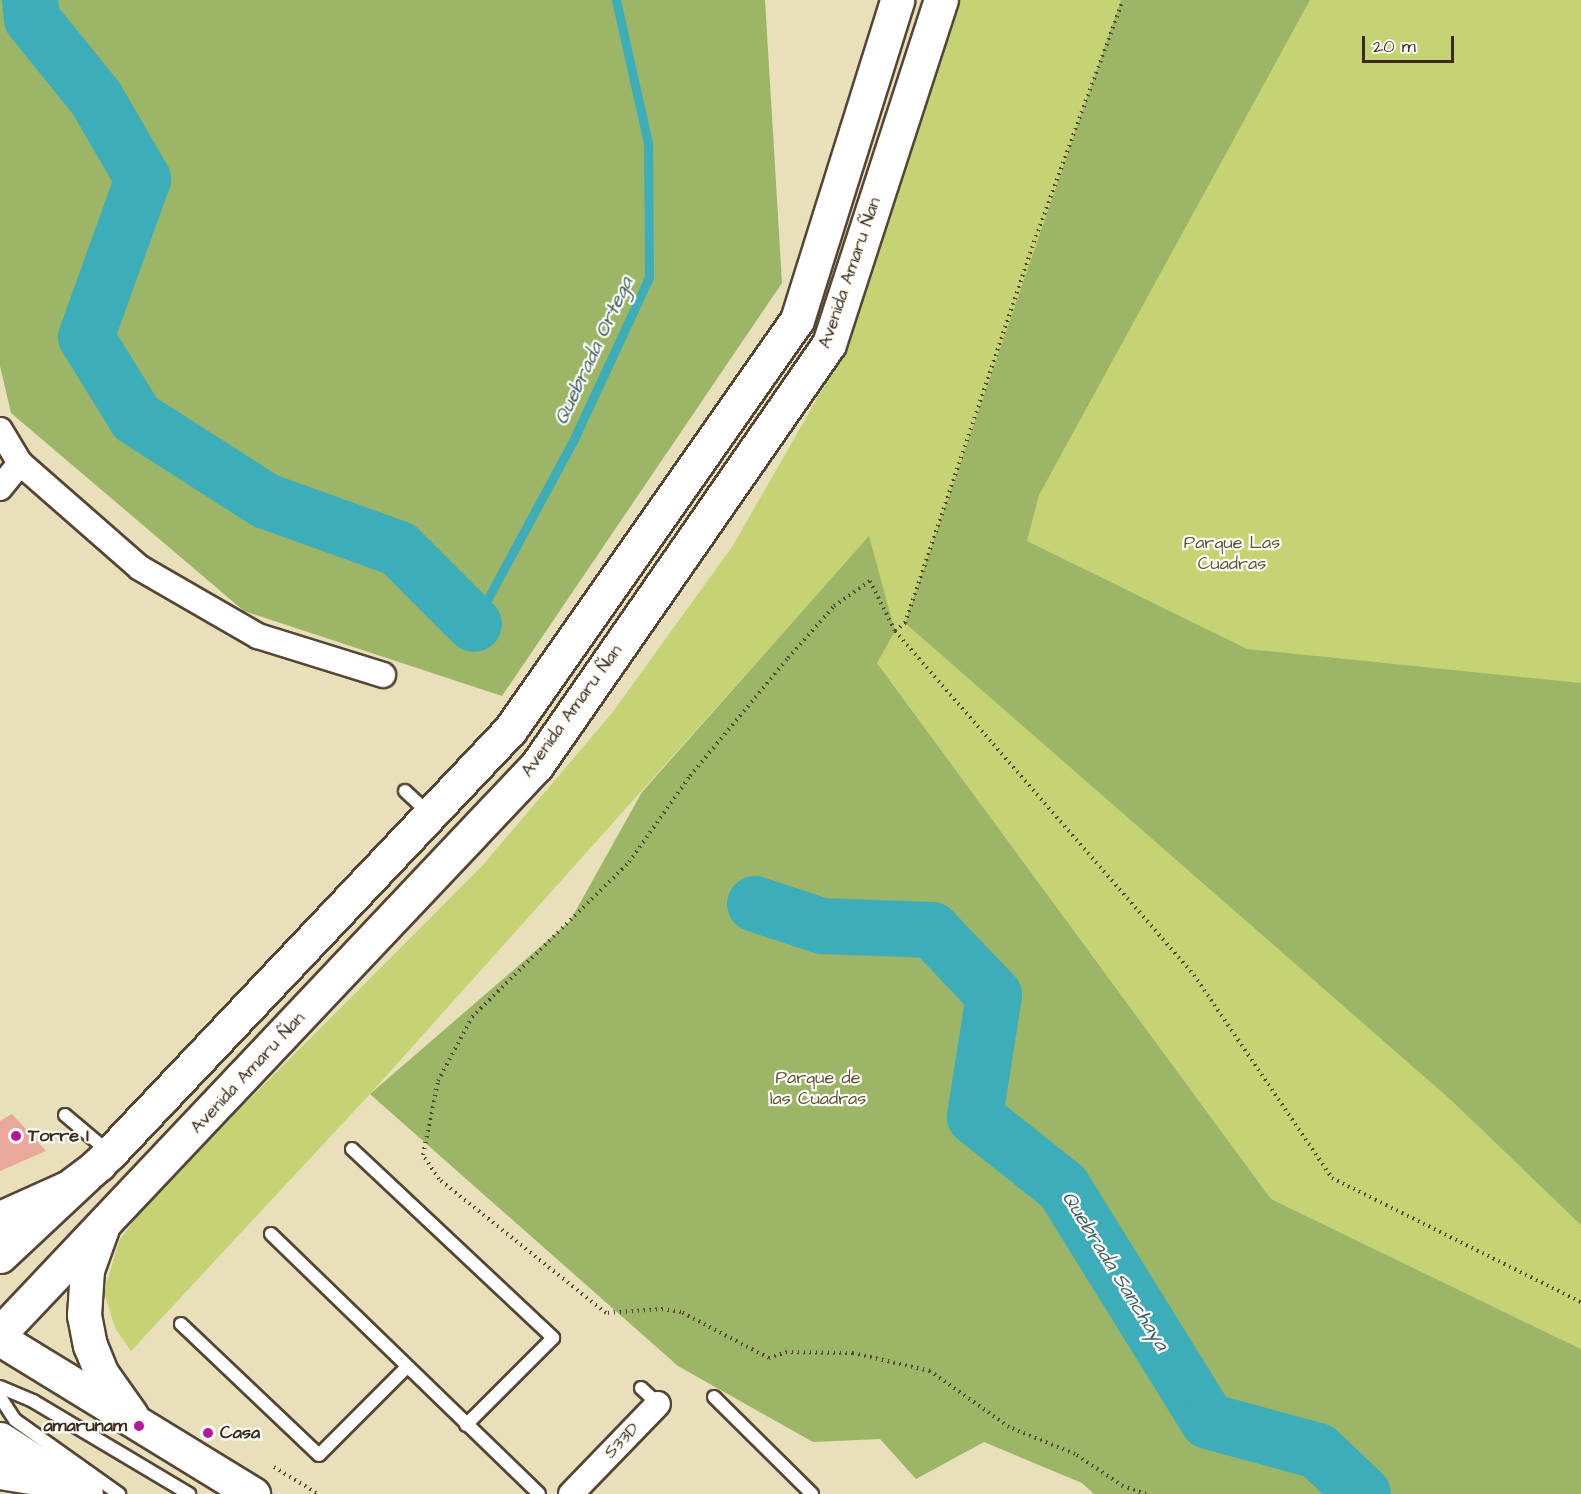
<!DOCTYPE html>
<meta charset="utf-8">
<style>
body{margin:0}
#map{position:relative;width:1581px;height:1494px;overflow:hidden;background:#e7e0ba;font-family:"Architects Daughter",sans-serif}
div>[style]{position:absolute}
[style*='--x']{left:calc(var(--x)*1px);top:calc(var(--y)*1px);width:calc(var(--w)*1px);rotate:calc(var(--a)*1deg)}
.green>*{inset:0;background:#c5d375}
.forest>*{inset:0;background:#9cb566}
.stream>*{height:9px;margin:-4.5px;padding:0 4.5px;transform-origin:4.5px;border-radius:4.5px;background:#3eadba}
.river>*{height:56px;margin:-28px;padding:0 28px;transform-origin:28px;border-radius:28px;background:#3eadba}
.building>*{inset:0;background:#eaa89a}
.path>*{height:4px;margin-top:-2px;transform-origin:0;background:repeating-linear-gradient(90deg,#554535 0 1.5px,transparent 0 6px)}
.roads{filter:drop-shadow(2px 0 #554535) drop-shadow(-2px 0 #554535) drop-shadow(0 2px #554535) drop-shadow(0 -2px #554535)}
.lane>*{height:12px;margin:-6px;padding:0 6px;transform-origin:6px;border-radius:6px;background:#fff}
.street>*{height:24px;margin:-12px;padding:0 12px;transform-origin:12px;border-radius:12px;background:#fff}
.secondary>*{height:33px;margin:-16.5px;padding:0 16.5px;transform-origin:16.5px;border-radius:16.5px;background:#fff}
.primary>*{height:33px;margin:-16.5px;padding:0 16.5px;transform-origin:16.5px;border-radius:16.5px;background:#fff}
.dots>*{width:16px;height:16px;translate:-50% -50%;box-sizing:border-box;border:3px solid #fdfcf7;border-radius:50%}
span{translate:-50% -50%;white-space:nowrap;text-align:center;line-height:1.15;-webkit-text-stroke:4.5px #fdfcf7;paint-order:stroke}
.street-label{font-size:18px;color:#3b2a1e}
.park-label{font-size:18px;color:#5e5434}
.poi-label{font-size:18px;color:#3b2a1e;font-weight:700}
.left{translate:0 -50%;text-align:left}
.right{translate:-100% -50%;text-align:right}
.water-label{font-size:20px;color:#3c5e5c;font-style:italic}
.scale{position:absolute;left:1362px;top:36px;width:92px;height:27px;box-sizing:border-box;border:3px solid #3b2a1e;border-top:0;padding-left:8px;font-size:18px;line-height:21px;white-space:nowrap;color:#3b2a1e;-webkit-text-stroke:4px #fdfcf7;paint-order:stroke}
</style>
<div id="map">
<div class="green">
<i style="clip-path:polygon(960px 0,1581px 0,1581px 1349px,1271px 1199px,877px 663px,869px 537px,370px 1094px,131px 1351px,115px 1328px,104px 1292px,119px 1241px,151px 1198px,482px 866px,612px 713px,732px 547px,826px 383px,872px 275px)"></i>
</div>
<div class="forest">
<i style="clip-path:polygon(0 0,765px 0,782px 283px,502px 696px,244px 611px,11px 413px,0 366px)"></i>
<i style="clip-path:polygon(1121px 0,1310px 0,1039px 495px,1027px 541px,1247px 649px,1581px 683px,1581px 1225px,1451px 1100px,905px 623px)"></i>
<i style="clip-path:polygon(869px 536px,895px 631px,877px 663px,1271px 1199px,1581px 1349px,1581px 1494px,1094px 1494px,1082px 1483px,984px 1442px,916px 1479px,880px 1439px,813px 1442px,678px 1366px,370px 1094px,570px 921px,642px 792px)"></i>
</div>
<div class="stream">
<i style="--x:474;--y:624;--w:208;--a:-61.6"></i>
<i style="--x:573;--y:441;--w:181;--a:-65.1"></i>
<i style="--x:649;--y:277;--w:134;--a:-90.4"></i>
<i style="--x:648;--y:143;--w:147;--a:-102.6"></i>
</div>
<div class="river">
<i style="--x:30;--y:0;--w:19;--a:84"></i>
<i style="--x:32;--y:19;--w:102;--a:51"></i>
<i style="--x:96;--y:98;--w:94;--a:59.9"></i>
<i style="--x:143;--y:179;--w:168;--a:109.8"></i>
<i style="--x:86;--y:337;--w:95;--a:58.3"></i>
<i style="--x:136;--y:418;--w:154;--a:32.6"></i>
<i style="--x:266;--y:501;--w:141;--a:19.8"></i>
<i style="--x:399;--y:549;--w:106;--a:45"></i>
<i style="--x:755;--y:904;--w:71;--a:18.2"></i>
<i style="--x:822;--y:926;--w:110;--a:2.1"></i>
<i style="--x:932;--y:930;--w:90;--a:46.4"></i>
<i style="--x:994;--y:995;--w:123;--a:98.9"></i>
<i style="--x:975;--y:1117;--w:112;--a:38.5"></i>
<i style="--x:1063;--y:1187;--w:275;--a:58.2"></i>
<i style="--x:1208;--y:1421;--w:114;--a:15.3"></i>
<i style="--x:1318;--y:1451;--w:62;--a:43.7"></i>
</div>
<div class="building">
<i style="clip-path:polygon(12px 1114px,46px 1151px,0 1171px,0 1121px)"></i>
</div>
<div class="path">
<i style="--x:895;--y:631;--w:13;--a:-39"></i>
<i style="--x:905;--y:623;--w:414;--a:-71.3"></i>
<i style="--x:1038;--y:231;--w:246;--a:-69.8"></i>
<i style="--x:274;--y:1467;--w:52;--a:31.5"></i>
<i style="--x:1146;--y:1494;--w:24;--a:-161"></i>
<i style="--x:1123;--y:1486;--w:58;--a:-146.3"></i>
<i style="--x:1075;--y:1454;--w:71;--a:-157.8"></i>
<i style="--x:1009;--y:1427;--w:97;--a:-144.7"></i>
<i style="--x:930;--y:1371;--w:79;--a:-166.8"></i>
<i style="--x:853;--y:1353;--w:66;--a:-179.1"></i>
<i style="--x:787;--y:1352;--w:19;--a:162"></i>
<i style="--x:769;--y:1358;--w:99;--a:-152.4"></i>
<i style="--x:681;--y:1312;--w:18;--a:-171"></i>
<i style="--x:663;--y:1309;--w:57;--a:176"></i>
<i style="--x:606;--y:1313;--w:214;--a:-141.3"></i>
<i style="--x:439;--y:1179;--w:29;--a:-124"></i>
<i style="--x:423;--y:1155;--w:76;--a:-78.5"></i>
<i style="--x:438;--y:1081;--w:72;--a:-62"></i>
<i style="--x:472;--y:1017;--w:221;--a:-44.6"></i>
<i style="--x:629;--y:862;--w:105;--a:-54.7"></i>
<i style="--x:690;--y:776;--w:153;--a:-50.3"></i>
<i style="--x:788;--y:658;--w:69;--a:-48.5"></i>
<i style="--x:834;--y:606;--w:44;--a:-34.8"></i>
<i style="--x:870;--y:581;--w:56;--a:63.4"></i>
<i style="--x:895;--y:631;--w:456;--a:49"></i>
<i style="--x:1194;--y:975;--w:245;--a:55.8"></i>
<i style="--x:1332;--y:1178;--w:278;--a:26.5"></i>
</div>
<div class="roads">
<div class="lane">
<i style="--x:405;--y:791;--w:33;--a:43"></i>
<i style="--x:65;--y:1115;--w:57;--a:40.1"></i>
<i style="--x:352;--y:1149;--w:276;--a:43.2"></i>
<i style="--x:553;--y:1338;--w:123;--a:135"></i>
<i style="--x:271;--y:1234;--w:373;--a:44.1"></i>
<i style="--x:181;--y:1324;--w:190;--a:43.5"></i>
<i style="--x:319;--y:1455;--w:124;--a:-45"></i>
<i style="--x:0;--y:1387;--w:36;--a:23"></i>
<i style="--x:33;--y:1401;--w:182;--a:30.8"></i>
<i style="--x:641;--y:1388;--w:23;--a:43"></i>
<i style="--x:0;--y:1397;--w:27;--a:57"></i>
<i style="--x:15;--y:1420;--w:128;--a:35.4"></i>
<i style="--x:714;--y:1397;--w:138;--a:44.7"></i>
</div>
<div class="street">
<i style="--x:0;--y:430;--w:39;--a:59"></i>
<i style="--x:20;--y:463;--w:159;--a:41.2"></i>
<i style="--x:140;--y:568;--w:136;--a:30"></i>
<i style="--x:258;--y:636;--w:131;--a:17.3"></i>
<i style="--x:0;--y:488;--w:32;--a:-51"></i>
<i style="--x:571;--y:1494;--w:125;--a:-46"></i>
</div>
<div class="secondary">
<i style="--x:0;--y:1256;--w:151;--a:-43.1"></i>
<i style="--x:110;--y:1153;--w:582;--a:-46.6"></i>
<i style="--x:510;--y:730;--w:500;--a:-55.01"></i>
<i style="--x:797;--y:320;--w:335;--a:-72.6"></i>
<i style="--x:0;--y:1333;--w:782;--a:-46.61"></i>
<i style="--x:537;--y:765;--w:512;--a:-55.26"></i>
<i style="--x:829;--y:344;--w:362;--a:-72"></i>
</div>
<div class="primary">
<i style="--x:0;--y:1218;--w:76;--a:-24.2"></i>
<i style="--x:69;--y:1187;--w:38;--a:-37"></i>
<i style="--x:102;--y:1228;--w:45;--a:109.7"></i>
<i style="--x:87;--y:1270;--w:45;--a:93.8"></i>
<i style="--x:84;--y:1315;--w:31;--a:79"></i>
<i style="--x:90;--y:1345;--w:31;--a:68"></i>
<i style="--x:102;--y:1374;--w:50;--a:54.7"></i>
<i style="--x:0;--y:1339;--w:297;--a:31.5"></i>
<i style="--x:0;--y:1439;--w:102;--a:32.6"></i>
<i style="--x:0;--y:1472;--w:55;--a:9.5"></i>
</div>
</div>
<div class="dots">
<i style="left:16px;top:1136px;background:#b5179e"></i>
<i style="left:139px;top:1426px;background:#b5179e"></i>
<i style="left:208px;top:1433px;background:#b5179e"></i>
</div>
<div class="street-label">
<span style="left:850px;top:273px;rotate:-71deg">Avenida Amaru Ñan</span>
<span style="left:572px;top:711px;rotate:-54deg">Avenida Amaru Ñan</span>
<span style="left:248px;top:1073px;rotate:-47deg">Avenida Amaru Ñan</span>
<span style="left:622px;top:1441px;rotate:-46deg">S33D</span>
</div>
<div class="park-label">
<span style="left:1232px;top:554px">Parque Las<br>Cuadras</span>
<span style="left:818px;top:1089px">Parque de<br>las Cuadras</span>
</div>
<div class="poi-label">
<span class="left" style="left:28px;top:1136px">Torre I</span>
<span class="right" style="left:127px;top:1426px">amarunam</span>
<span class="left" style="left:220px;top:1433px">Casa</span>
</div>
<div class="water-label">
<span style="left:594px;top:351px;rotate:-65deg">Quebrada Ortega</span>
<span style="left:1115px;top:1271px;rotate:58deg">Quebrada Sanchaya</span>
</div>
<div class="scale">20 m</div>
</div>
